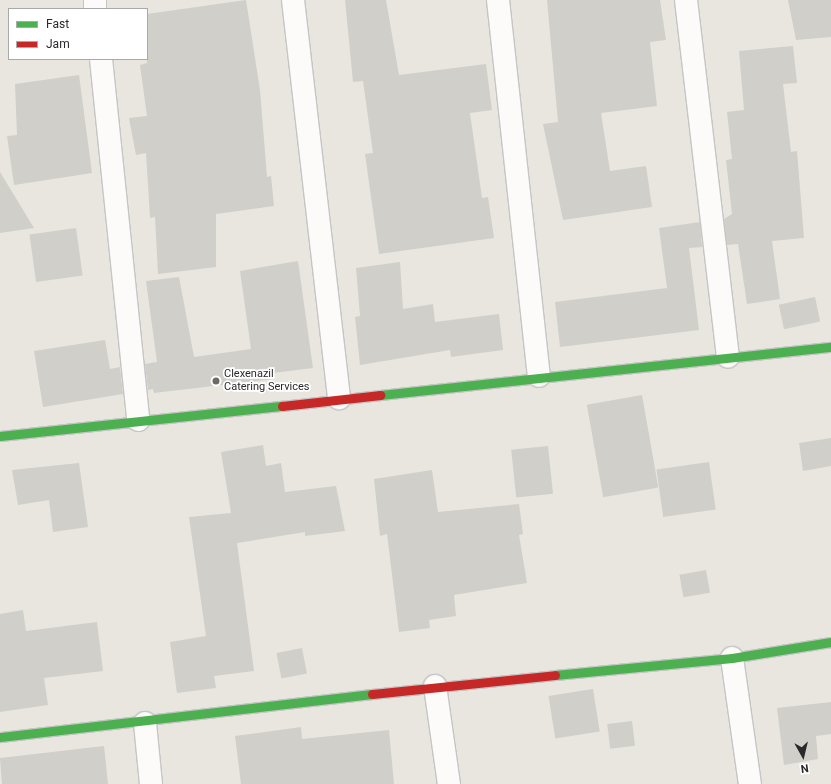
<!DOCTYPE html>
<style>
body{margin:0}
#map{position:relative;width:831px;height:784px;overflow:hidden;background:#e8e6df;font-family:Roboto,sans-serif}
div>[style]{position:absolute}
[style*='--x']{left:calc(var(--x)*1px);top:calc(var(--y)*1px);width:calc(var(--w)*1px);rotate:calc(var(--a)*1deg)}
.building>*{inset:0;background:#d1cfca;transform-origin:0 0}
.roads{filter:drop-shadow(1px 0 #c5c5c5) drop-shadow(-1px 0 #c5c5c5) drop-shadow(0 1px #c5c5c5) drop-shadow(0 -1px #c5c5c5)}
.street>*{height:22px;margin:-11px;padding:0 11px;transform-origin:11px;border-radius:11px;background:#fcfbfa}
.fast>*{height:9px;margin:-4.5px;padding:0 4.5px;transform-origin:4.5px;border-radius:4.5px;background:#4caf50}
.jam>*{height:9px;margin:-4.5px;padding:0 4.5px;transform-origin:4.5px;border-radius:4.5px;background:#c62828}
.dots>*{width:11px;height:11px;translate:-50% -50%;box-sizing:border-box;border:2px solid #fff;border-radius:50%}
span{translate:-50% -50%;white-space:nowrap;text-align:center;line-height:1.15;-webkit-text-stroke:3.5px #fff;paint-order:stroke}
.poi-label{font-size:11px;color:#292929}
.left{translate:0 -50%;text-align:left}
.legend{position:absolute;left:8px;top:8px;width:140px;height:52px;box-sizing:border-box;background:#fff;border:1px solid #a9a9a9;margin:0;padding:5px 7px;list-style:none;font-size:12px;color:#292929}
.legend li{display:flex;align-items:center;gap:8px;height:20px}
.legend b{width:20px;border:1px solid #a9a9a9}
.north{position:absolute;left:783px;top:736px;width:40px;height:40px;-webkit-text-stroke:3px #fff;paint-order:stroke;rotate:172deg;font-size:11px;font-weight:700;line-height:16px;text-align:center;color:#292929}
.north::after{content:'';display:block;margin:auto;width:14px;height:18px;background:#292929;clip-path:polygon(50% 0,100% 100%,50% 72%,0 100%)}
</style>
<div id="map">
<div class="building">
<i style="clip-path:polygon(246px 0,260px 90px,267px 177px,271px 176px,274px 206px,216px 214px,216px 267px,158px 274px,155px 217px,150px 218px,146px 153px,136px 155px,129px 118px,147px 116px,140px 65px,147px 63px,147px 14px)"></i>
<i style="clip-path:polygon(345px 0,386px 0,399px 75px,486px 64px,492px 110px,470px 113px,482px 198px,488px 197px,494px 238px,379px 254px,365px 154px,373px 153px,363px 81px,353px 82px)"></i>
<i style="clip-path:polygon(547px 0,660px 0,666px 40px,650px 42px,657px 106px,601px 113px,610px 171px,646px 166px,652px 207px,563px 220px,543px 124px,558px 122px)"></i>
<i style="clip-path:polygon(788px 0,831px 0,831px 37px,796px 40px)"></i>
<i style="clip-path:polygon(793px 46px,797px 83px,783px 84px,791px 152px,797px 151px,804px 238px,772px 241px,780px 299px,747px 304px,738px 244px,727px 245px,724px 219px,732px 214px,726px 160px,732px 159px,727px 112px,744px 110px,739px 51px)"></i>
<i style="clip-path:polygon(79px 75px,92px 173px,14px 185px,7px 136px,17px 135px,15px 84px)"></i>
<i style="clip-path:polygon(0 172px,34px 228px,0 233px)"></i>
<i style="clip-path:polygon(700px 222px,702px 247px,689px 248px,699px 330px,560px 347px,555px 302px,667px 288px,659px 228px)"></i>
<i style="left:76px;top:228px;width:48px;height:47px;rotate:82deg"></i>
<i style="clip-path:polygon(298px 261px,313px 368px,273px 373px,274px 379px,154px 393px,153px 389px,148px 390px,145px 364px,157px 362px,146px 281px,179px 277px,194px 357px,251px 349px,240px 271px)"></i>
<i style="clip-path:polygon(400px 262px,403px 309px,433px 304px,435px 322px,499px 314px,503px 350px,451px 357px,450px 350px,360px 365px,355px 317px,360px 316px,356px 268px)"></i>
<i style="left:815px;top:297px;width:25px;height:37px;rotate:78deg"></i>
<i style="clip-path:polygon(105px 340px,110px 369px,120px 367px,123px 394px,43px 407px,34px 351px)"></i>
<i style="left:642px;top:395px;width:94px;height:56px;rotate:80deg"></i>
<i style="clip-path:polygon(831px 438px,831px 466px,803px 471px,799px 443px)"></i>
<i style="clip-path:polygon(263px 445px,266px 466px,281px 463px,285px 492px,336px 486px,345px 531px,305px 536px,305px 532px,237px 543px,254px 671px,214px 676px,216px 688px,177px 693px,170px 642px,206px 636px,189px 517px,231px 513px,221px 452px)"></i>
<i style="left:548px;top:446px;width:48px;height:37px;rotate:84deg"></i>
<i style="left:709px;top:462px;width:48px;height:53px;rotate:82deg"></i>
<i style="clip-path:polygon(79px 463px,88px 527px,53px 532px,49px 500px,18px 505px,12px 470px)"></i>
<i style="clip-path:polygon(432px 470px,438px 512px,519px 504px,523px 534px,519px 535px,527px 583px,454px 595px,456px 616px,429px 620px,430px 628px,399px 632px,387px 534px,380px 536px,374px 479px)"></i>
<i style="left:706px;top:570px;width:23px;height:27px;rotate:80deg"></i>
<i style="clip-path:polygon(23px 610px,26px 631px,97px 622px,103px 671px,44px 678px,48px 705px,0 712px,0 614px)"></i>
<i style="left:302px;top:648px;width:26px;height:26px;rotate:79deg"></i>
<i style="left:593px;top:689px;width:43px;height:45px;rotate:81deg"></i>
<i style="clip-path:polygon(831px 702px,831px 734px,816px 736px,818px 759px,784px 765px,777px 708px)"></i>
<i style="left:632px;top:721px;width:25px;height:25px;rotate:83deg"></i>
<i style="clip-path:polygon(301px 727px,302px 739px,389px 730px,394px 784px,241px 784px,235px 736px)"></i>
<i style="clip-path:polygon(104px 746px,108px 784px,2px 784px,0 758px)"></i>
</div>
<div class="roads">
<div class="street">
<i style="--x:95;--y:0;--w:9;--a:90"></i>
<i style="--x:293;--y:0;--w:401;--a:83.4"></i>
<i style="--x:498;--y:0;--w:378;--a:83.8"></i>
<i style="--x:686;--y:0;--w:359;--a:83.3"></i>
<i style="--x:101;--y:59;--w:363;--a:84.1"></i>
<i style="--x:732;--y:658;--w:127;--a:81.9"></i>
<i style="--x:435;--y:686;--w:99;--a:81.9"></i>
<i style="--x:145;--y:723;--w:61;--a:84.4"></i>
</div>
<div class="fast">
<i style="--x:380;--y:395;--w:454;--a:-6.1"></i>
<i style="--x:0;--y:436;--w:284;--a:-6.1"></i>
<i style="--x:555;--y:675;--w:178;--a:-5.5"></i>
<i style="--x:732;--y:658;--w:100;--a:-9.2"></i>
<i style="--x:0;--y:737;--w:374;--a:-6.6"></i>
</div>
<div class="jam">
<i style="--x:282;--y:406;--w:99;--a:-6.4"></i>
<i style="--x:372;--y:694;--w:184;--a:-5.9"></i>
</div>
</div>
<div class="dots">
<i style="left:216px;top:381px;background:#6c6b69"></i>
</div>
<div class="poi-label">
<span class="left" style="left:224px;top:381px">Clexenazil<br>Catering Services</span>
</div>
<ul class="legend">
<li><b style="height:5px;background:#4caf50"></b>Fast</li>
<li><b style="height:5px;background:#c62828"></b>Jam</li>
</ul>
<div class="north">N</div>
</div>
